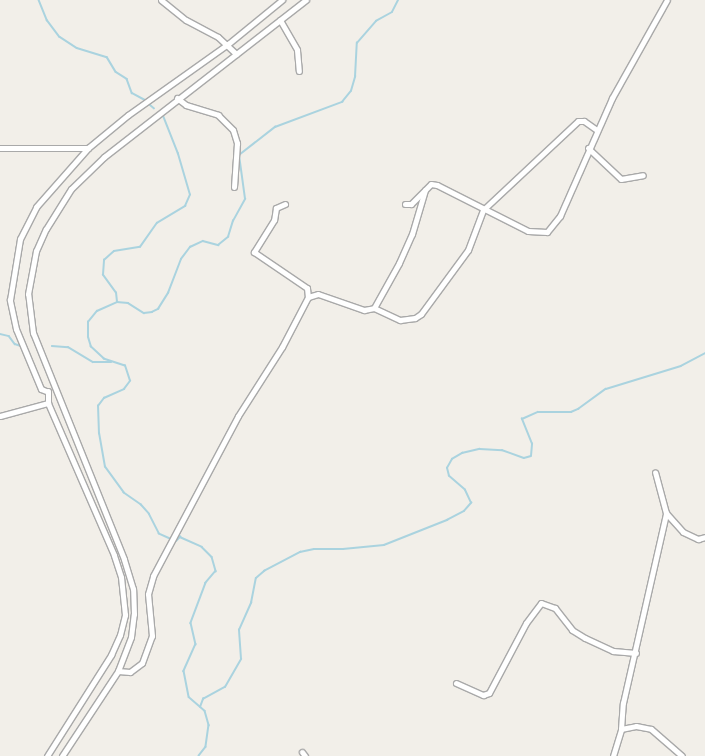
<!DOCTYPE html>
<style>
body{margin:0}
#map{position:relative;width:705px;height:756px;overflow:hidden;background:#f2efe9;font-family:Montserrat,sans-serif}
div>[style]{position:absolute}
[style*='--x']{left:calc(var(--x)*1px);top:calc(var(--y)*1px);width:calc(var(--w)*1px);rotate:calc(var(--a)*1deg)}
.stream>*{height:1.5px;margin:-0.75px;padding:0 0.75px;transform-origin:0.75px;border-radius:0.75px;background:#aad3df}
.roads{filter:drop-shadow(1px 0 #a9a9a9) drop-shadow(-1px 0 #a9a9a9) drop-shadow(0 1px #a9a9a9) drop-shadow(0 -1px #a9a9a9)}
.minor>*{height:5px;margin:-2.5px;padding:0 2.5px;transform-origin:2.5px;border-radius:2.5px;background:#fff}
span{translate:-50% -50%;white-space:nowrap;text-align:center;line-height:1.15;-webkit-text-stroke:3px #fff;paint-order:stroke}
</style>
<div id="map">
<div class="stream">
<i style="--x:39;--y:0;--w:22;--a:68"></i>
<i style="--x:47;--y:20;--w:21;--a:53"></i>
<i style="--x:60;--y:37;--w:20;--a:33"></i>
<i style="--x:77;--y:48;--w:31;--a:17"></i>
<i style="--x:107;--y:57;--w:17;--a:59"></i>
<i style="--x:116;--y:72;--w:13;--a:32"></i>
<i style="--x:127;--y:79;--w:15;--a:70"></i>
<i style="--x:132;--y:93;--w:15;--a:28"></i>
<i style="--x:148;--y:103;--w:8;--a:40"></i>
<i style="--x:117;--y:302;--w:9;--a:-96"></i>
<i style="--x:116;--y:293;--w:22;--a:-126"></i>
<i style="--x:103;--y:275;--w:15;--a:-86"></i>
<i style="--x:104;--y:260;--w:13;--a:-42"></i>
<i style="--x:114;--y:251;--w:26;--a:-9"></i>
<i style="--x:140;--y:247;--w:29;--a:-55"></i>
<i style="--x:157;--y:223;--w:33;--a:-31"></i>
<i style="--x:185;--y:206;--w:12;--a:-66"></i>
<i style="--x:190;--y:195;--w:43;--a:-106.3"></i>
<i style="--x:178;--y:154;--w:41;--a:-111.5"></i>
<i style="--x:0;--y:334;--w:9;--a:13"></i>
<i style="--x:9;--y:336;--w:10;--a:53"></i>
<i style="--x:15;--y:344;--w:6;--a:18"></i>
<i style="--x:52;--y:346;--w:16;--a:4"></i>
<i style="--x:68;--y:347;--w:29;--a:31"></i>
<i style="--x:93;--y:362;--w:18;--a:0"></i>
<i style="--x:170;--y:539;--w:12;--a:-156"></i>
<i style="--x:159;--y:534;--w:22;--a:-117"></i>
<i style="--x:149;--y:514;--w:12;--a:-132"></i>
<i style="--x:141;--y:505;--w:21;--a:-145"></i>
<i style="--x:124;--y:493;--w:32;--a:-126"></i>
<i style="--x:105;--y:467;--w:34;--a:-100"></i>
<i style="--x:99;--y:434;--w:28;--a:-92"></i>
<i style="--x:98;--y:406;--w:10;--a:-53"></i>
<i style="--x:104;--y:398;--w:22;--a:-24"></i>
<i style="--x:124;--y:389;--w:10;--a:-53"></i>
<i style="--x:130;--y:381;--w:16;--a:-108"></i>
<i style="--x:125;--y:366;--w:22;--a:-162"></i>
<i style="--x:104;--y:359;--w:18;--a:-137"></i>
<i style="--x:91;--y:347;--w:10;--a:-107"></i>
<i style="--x:88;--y:337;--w:15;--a:-90"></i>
<i style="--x:88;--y:322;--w:14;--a:-51"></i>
<i style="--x:97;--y:311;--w:22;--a:-24"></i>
<i style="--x:117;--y:302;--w:11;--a:5"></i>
<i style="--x:128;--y:303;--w:19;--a:32"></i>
<i style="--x:144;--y:313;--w:8;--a:-7"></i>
<i style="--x:152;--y:312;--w:7;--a:-27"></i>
<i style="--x:158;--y:309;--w:19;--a:-58"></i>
<i style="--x:168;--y:293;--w:36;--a:-69"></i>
<i style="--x:181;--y:259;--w:15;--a:-53"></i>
<i style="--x:190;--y:247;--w:14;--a:-25"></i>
<i style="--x:203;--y:241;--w:16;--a:15"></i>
<i style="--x:218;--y:245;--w:13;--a:-39"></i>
<i style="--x:228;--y:237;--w:17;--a:-73"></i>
<i style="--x:233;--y:221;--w:25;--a:-61"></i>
<i style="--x:245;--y:199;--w:44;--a:-97.8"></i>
<i style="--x:239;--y:155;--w:46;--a:-37.9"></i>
<i style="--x:275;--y:127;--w:72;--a:-20.5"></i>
<i style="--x:342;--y:102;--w:14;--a:-51"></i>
<i style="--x:351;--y:91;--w:15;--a:-74"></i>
<i style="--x:355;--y:77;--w:34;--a:-87"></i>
<i style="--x:357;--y:43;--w:29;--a:-49"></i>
<i style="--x:376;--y:21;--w:18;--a:-29"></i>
<i style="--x:392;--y:12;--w:13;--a:-63"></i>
<i style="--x:176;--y:541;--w:6;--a:-45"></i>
<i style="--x:180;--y:537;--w:24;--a:24"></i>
<i style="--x:202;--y:547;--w:14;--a:45"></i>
<i style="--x:212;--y:557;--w:15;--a:74"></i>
<i style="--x:216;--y:571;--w:16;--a:130"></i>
<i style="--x:206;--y:583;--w:43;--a:110.6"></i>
<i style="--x:191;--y:623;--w:22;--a:77"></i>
<i style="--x:196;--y:644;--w:30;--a:114"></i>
<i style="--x:184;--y:671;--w:26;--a:79"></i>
<i style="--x:189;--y:697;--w:21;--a:41"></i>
<i style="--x:205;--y:711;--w:15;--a:74"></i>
<i style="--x:209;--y:725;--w:22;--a:98"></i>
<i style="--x:206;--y:747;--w:11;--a:128"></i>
<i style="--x:200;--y:707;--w:9;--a:-69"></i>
<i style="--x:203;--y:699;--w:25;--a:-29"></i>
<i style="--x:225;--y:687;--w:32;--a:-60"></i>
<i style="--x:241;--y:659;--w:29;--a:-94"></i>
<i style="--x:239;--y:630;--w:30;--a:-66"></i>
<i style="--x:251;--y:603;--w:25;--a:-79"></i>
<i style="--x:256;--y:578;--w:11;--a:-41"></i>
<i style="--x:264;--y:571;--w:41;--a:-27.8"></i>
<i style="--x:300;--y:552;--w:14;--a:-12"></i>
<i style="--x:314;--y:549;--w:29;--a:0"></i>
<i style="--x:343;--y:549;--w:41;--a:-5.6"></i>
<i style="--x:384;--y:545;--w:68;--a:-21.6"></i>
<i style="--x:447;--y:520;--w:19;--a:-28"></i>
<i style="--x:464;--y:511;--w:11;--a:-49"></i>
<i style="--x:471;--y:503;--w:14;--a:-115"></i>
<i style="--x:465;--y:490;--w:21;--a:-139"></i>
<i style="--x:449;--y:476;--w:8;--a:-104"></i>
<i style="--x:447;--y:468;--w:10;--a:-61"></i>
<i style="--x:452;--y:459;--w:12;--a:-31"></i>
<i style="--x:462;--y:453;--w:18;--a:-13"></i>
<i style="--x:480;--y:449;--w:22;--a:3"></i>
<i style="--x:502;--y:450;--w:23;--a:20"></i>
<i style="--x:524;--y:458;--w:7;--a:-16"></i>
<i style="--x:531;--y:456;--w:12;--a:-85"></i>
<i style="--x:532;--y:444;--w:27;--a:-112"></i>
<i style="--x:522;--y:419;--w:17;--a:-24"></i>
<i style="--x:538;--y:412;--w:33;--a:0"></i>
<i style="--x:571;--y:412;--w:8;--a:-23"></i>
<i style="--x:578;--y:409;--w:34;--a:-36"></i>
<i style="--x:606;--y:389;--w:78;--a:-17"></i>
<i style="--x:681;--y:366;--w:27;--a:-28"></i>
</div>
<div class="roads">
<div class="minor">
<i style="--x:161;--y:0;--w:32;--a:39"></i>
<i style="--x:186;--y:20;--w:36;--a:28"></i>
<i style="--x:218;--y:37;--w:25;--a:43"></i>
<i style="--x:280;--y:20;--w:34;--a:60"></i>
<i style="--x:297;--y:50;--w:21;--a:85"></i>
<i style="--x:177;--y:98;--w:11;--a:38"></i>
<i style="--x:186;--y:105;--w:34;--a:17"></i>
<i style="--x:218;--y:115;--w:21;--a:45"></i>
<i style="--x:233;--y:130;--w:14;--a:73"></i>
<i style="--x:237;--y:143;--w:44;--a:93.9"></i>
<i style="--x:0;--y:148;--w:88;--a:0"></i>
<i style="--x:588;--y:148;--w:45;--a:43.2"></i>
<i style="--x:621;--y:179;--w:22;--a:-10"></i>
<i style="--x:285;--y:204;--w:10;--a:156"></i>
<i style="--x:276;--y:208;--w:12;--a:99"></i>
<i style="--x:274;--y:220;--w:38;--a:122"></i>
<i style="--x:254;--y:252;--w:64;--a:34.2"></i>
<i style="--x:307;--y:288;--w:9;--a:84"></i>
<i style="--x:405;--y:204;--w:6;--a:0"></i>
<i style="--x:411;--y:204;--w:18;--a:-45"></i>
<i style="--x:374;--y:308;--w:29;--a:25"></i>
<i style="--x:400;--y:320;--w:15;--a:-8"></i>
<i style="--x:415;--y:318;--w:7;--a:-34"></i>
<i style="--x:421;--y:314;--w:79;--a:-53.7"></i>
<i style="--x:468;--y:250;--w:43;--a:-69.4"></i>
<i style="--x:483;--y:210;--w:130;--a:-43.1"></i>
<i style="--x:578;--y:121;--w:6;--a:0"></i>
<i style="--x:584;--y:121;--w:16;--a:35"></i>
<i style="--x:46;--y:391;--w:5;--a:-158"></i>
<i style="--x:41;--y:389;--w:65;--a:-112.6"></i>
<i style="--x:16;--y:329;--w:30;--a:-102"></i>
<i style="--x:10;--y:300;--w:62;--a:-80.7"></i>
<i style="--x:20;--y:239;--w:36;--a:-63"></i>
<i style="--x:36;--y:207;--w:79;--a:-48.6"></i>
<i style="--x:88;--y:148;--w:52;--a:-39.5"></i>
<i style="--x:128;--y:115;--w:123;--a:-35.4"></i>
<i style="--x:228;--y:44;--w:70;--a:-39.2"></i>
<i style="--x:0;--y:416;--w:50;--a:-15.2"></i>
<i style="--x:666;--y:513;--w:25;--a:48"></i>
<i style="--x:683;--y:532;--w:17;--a:25"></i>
<i style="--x:698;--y:539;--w:7;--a:-16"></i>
<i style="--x:118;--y:671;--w:12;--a:5"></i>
<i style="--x:130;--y:672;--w:15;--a:-37"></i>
<i style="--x:142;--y:663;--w:29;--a:-70"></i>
<i style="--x:152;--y:636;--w:42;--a:-95.4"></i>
<i style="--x:148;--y:594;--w:19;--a:-74"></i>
<i style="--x:153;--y:576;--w:181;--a:-62"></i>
<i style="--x:238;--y:416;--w:82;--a:-57.5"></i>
<i style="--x:282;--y:347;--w:56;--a:-62.5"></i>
<i style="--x:308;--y:297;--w:10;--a:-17"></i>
<i style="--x:318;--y:294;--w:49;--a:19.2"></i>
<i style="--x:364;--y:310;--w:10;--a:-11"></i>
<i style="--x:374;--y:308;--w:51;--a:-60.9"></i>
<i style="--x:399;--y:263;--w:32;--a:-66"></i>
<i style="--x:412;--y:234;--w:46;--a:-73.5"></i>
<i style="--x:425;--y:190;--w:8;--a:-45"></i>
<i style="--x:431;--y:184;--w:6;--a:9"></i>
<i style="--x:437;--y:185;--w:102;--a:26.8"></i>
<i style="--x:528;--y:231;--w:19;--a:3"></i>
<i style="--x:547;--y:232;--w:21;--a:-51"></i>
<i style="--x:560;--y:216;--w:129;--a:-66.2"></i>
<i style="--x:612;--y:98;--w:112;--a:-60.7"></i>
<i style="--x:456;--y:683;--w:30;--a:24"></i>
<i style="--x:483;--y:695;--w:6;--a:-18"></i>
<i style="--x:489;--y:693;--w:79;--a:-62.1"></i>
<i style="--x:526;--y:623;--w:25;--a:-53"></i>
<i style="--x:541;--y:603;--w:15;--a:20"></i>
<i style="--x:555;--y:608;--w:28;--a:52"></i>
<i style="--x:572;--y:630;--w:15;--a:32"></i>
<i style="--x:585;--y:638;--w:31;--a:25"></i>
<i style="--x:613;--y:651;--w:23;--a:5"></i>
<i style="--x:621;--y:729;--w:26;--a:-86"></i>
<i style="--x:623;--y:703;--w:195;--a:-77.2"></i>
<i style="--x:666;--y:513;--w:42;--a:-105"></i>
<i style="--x:302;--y:752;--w:5;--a:53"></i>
<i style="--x:47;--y:756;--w:120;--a:-57.6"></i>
<i style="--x:111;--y:655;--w:22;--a:-66"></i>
<i style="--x:120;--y:635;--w:21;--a:-76"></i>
<i style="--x:125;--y:615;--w:38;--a:-96"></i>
<i style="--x:121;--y:577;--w:23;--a:-108"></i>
<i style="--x:114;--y:555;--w:166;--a:-113.5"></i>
<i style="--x:48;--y:403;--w:12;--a:-90"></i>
<i style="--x:62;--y:756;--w:102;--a:-56.6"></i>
<i style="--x:118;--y:671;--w:36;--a:-69"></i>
<i style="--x:131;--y:637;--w:23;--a:-83"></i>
<i style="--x:134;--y:614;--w:25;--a:-92"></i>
<i style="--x:133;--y:589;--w:31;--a:-107"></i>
<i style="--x:124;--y:559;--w:244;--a:-111.9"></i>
<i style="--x:33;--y:333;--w:39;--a:-97"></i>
<i style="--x:28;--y:294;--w:44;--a:-79.5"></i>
<i style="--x:36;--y:251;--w:24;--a:-66"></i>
<i style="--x:46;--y:229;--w:47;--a:-58"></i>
<i style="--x:71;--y:189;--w:46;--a:-44.1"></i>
<i style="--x:104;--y:157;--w:256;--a:-37.9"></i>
<i style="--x:613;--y:756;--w:28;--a:-73"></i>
<i style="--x:621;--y:729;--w:15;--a:-11"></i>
<i style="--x:636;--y:726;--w:15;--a:11"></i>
<i style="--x:651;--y:729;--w:41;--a:41.1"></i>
</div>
</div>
</div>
